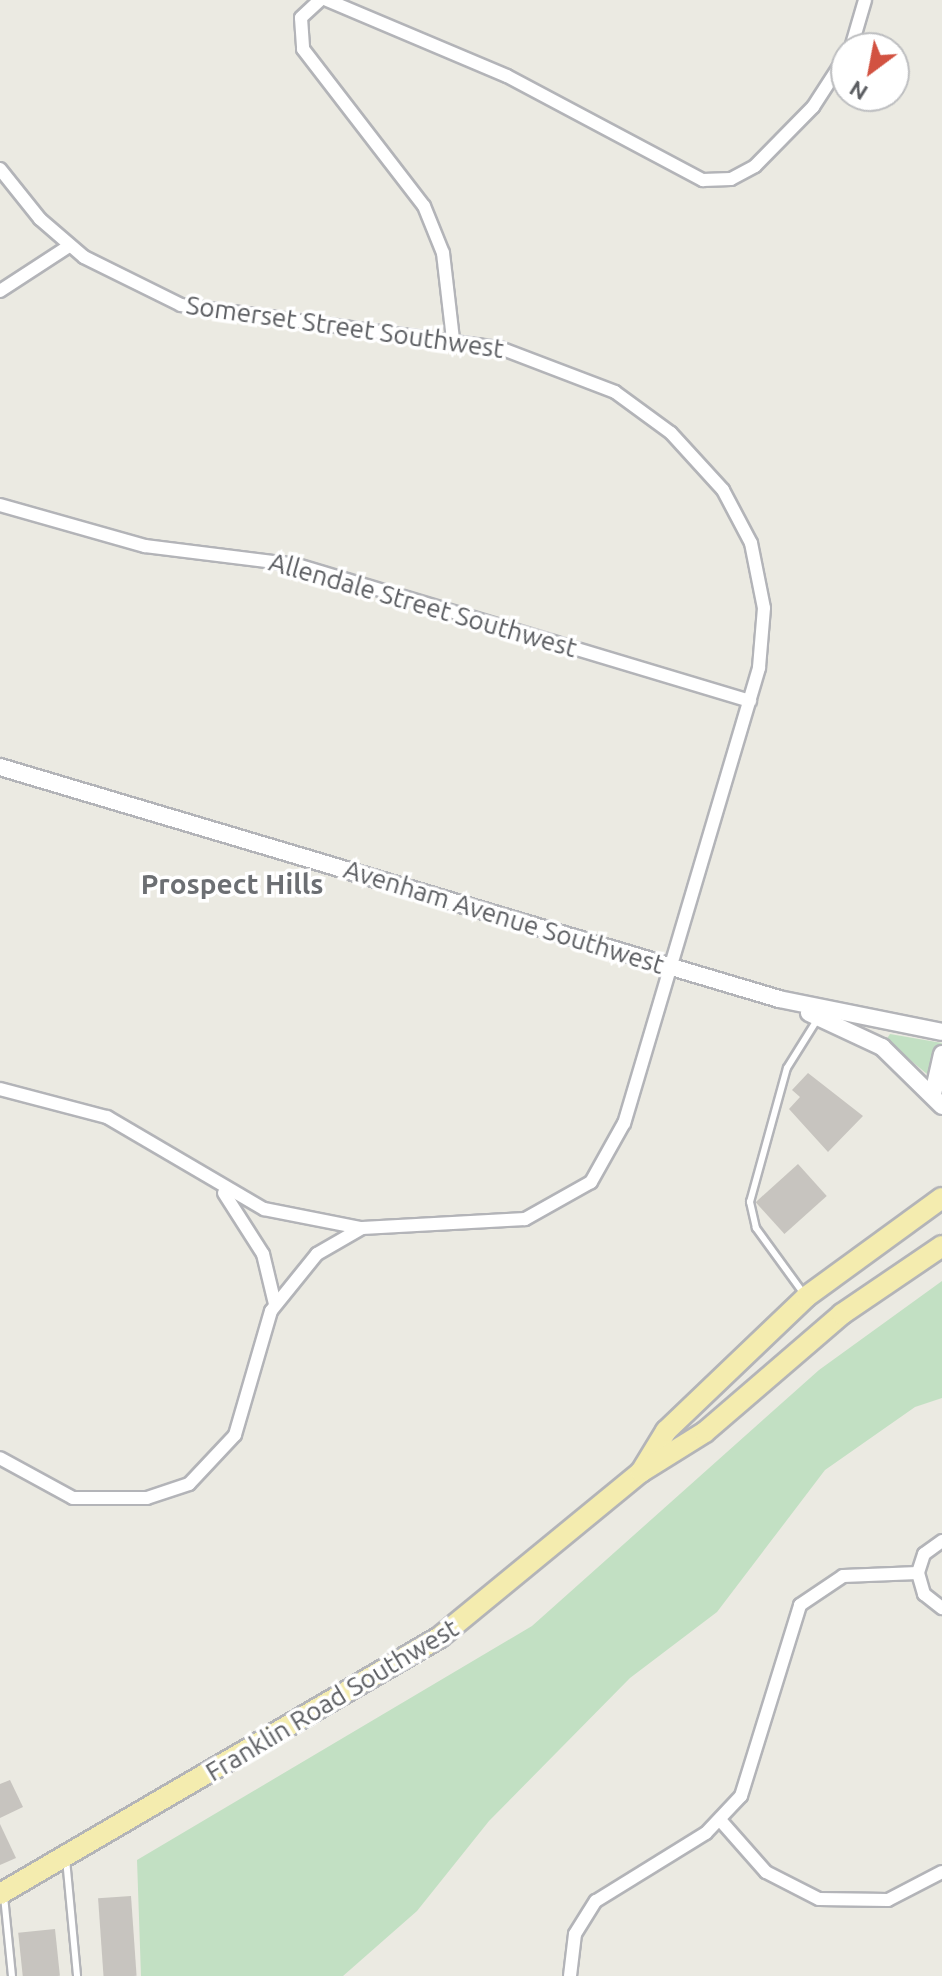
<!DOCTYPE html>
<style>
body{margin:0}
#map{position:relative;width:942px;height:1976px;overflow:hidden;background:#ebeae2;font-family:Ubuntu,sans-serif}
div>[style]{position:absolute}
[style*='--x']{left:calc(var(--x)*1px);top:calc(var(--y)*1px);width:calc(var(--w)*1px);rotate:calc(var(--a)*1deg)}
.green>*{inset:0;background:#c2e0c3}
.building>*{inset:0;background:#c7c4bf;transform-origin:0 0}
.roads{filter:drop-shadow(2px 0 #b3b4b8) drop-shadow(-2px 0 #b3b4b8) drop-shadow(0 2px #b3b4b8) drop-shadow(0 -2px #b3b4b8)}
.service>*{height:6px;margin:-3px;padding:0 3px;transform-origin:3px;border-radius:3px;background:#fff}
.minor>*{height:12px;margin:-6px;padding:0 6px;transform-origin:6px;border-radius:6px;background:#fff}
.tertiary>*{height:16px;margin:-8px;padding:0 8px;transform-origin:8px;border-radius:8px;background:#fff}
.primary>*{height:20px;margin:-10px;padding:0 10px;transform-origin:10px;border-radius:10px;background:#f4ecaf}
span{translate:-50% -50%;white-space:nowrap;text-align:center;line-height:1.15;-webkit-text-stroke:7px #fff;paint-order:stroke}
.street-label{font-size:26px;color:#5b5d61}
.neighbourhood-label{font-size:28px;color:#6c6f73;font-weight:700}
.north{position:absolute;left:830px;top:32px;width:80px;height:80px;box-sizing:border-box;background:#fff;border:2px solid #bdbec0;border-radius:50%;rotate:212deg;font-size:22px;font-weight:700;line-height:32px;text-align:center;color:#5b5d61}
.north::after{content:'';display:block;margin:auto;width:28px;height:36px;background:#d25241;clip-path:polygon(50% 0,100% 100%,50% 72%,0 100%)}
</style>
<div id="map">
<div class="green">
<i style="clip-path:polygon(890px 1034px,942px 1043px,927px 1074px,886px 1040px)"></i>
<i style="clip-path:polygon(942px 1281px,942px 1398px,915px 1407px,825px 1470px,717px 1612px,630px 1678px,489px 1821px,417px 1911px,343px 1976px,141px 1976px,137px 1860px,532px 1626px,819px 1370px)"></i>
</div>
<div class="building">
<i style="clip-path:polygon(808px 1073px,863px 1116px,828px 1152px,789px 1109px,800px 1097px,792px 1090px)"></i>
<i style="left:798px;top:1164px;width:43px;height:57px;rotate:48deg"></i>
<i style="clip-path:polygon(10px 1780px,23px 1807px,0 1818px,0 1784px)"></i>
<i style="clip-path:polygon(0 1824px,16px 1858px,0 1865px)"></i>
<i style="left:131px;top:1896px;width:80px;height:33px;rotate:86deg"></i>
<i style="left:55px;top:1929px;width:47px;height:37px;rotate:84deg"></i>
</div>
<div class="roads">
<div class="service">
<i style="--x:804;--y:1294;--w:82;--a:-126"></i>
<i style="--x:756;--y:1228;--w:27;--a:-103"></i>
<i style="--x:750;--y:1202;--w:139;--a:-74.6"></i>
<i style="--x:787;--y:1068;--w:57;--a:-58"></i>
<i style="--x:66;--y:1859;--w:118;--a:84.6"></i>
<i style="--x:4;--y:1896;--w:80;--a:84.3"></i>
</div>
<div class="minor">
<i style="--x:320;--y:0;--w:26;--a:137"></i>
<i style="--x:301;--y:18;--w:31;--a:86"></i>
<i style="--x:303;--y:49;--w:198;--a:52.4"></i>
<i style="--x:424;--y:206;--w:51;--a:68"></i>
<i style="--x:443;--y:253;--w:87;--a:83.4"></i>
<i style="--x:327;--y:0;--w:195;--a:22.9"></i>
<i style="--x:507;--y:76;--w:222;--a:28"></i>
<i style="--x:703;--y:180;--w:28;--a:-2"></i>
<i style="--x:731;--y:179;--w:27;--a:-28"></i>
<i style="--x:755;--y:166;--w:83;--a:-45.5"></i>
<i style="--x:813;--y:107;--w:61;--a:-57.1"></i>
<i style="--x:851;--y:48;--w:50;--a:-73.7"></i>
<i style="--x:0;--y:169;--w:64;--a:51.3"></i>
<i style="--x:40;--y:219;--w:58;--a:40.8"></i>
<i style="--x:84;--y:257;--w:108;--a:26.3"></i>
<i style="--x:181;--y:305;--w:322;--a:7.7"></i>
<i style="--x:500;--y:348;--w:123;--a:20.9"></i>
<i style="--x:615;--y:392;--w:69;--a:36.2"></i>
<i style="--x:671;--y:433;--w:77;--a:47.6"></i>
<i style="--x:723;--y:490;--w:60;--a:62.2"></i>
<i style="--x:751;--y:543;--w:66;--a:78.7"></i>
<i style="--x:764;--y:608;--w:60;--a:94.8"></i>
<i style="--x:759;--y:668;--w:475;--a:106.5"></i>
<i style="--x:624;--y:1123;--w:68;--a:119.2"></i>
<i style="--x:591;--y:1182;--w:76;--a:150.7"></i>
<i style="--x:525;--y:1219;--w:163;--a:176.8"></i>
<i style="--x:362;--y:1228;--w:52;--a:150"></i>
<i style="--x:317;--y:1254;--w:73;--a:128.9"></i>
<i style="--x:271;--y:1311;--w:129;--a:106.2"></i>
<i style="--x:235;--y:1435;--w:67;--a:133.2"></i>
<i style="--x:189;--y:1484;--w:44;--a:161.6"></i>
<i style="--x:147;--y:1498;--w:74;--a:180"></i>
<i style="--x:73;--y:1498;--w:83;--a:-151.3"></i>
<i style="--x:0;--y:291;--w:82;--a:-33.1"></i>
<i style="--x:0;--y:505;--w:151;--a:15.8"></i>
<i style="--x:145;--y:546;--w:153;--a:7.1"></i>
<i style="--x:297;--y:565;--w:473;--a:16.7"></i>
<i style="--x:0;--y:1089;--w:111;--a:14.7"></i>
<i style="--x:107;--y:1117;--w:182;--a:30.4"></i>
<i style="--x:264;--y:1209;--w:99;--a:11.1"></i>
<i style="--x:224;--y:1193;--w:72;--a:57.4"></i>
<i style="--x:263;--y:1254;--w:51;--a:76.5"></i>
<i style="--x:942;--y:1541;--w:22;--a:144"></i>
<i style="--x:924;--y:1554;--w:20;--a:108"></i>
<i style="--x:918;--y:1573;--w:22;--a:74"></i>
<i style="--x:924;--y:1594;--w:23;--a:38"></i>
<i style="--x:721;--y:1821;--w:68;--a:48.6"></i>
<i style="--x:766;--y:1872;--w:59;--a:27"></i>
<i style="--x:819;--y:1899;--w:69;--a:0.8"></i>
<i style="--x:888;--y:1900;--w:61;--a:-27.4"></i>
<i style="--x:570;--y:1976;--w:42;--a:-83.2"></i>
<i style="--x:575;--y:1934;--w:39;--a:-58"></i>
<i style="--x:596;--y:1901;--w:129;--a:-31.7"></i>
<i style="--x:706;--y:1833;--w:51;--a:-46.6"></i>
<i style="--x:741;--y:1796;--w:200;--a:-72.8"></i>
<i style="--x:800;--y:1605;--w:52;--a:-34"></i>
<i style="--x:843;--y:1576;--w:75;--a:-2.3"></i>
</div>
<div class="tertiary">
<i style="--x:0;--y:767;--w:813;--a:16.58"></i>
<i style="--x:779;--y:999;--w:166;--a:11.4"></i>
<i style="--x:809;--y:1013;--w:81;--a:25"></i>
<i style="--x:882;--y:1047;--w:84;--a:44.5"></i>
<i style="--x:933;--y:1094;--w:41;--a:-77.3"></i>
</div>
<div class="primary">
<i style="--x:641;--y:1472;--w:48;--a:-58.6"></i>
<i style="--x:666;--y:1431;--w:194;--a:-43.7"></i>
<i style="--x:806;--y:1297;--w:168;--a:-36.1"></i>
<i style="--x:0;--y:1894;--w:510;--a:-30.29"></i>
<i style="--x:440;--y:1637;--w:260;--a:-39.4"></i>
<i style="--x:641;--y:1472;--w:75;--a:-32"></i>
<i style="--x:705;--y:1432;--w:181;--a:-40.7"></i>
<i style="--x:842;--y:1314;--w:121;--a:-34.2"></i>
</div>
</div>
<div class="street-label">
<span style="left:345px;top:327px;rotate:8deg">Somerset Street Southwest</span>
<span style="left:423px;top:605px;rotate:16deg">Allendale Street Southwest</span>
<span style="left:504px;top:917px;rotate:17deg">Avenham Avenue Southwest</span>
<span style="left:332px;top:1700px;rotate:-31deg">Franklin Road Southwest</span>
</div>
<div class="neighbourhood-label">
<span style="left:232px;top:884px">Prospect Hills</span>
</div>
<div class="north">N</div>
</div>
